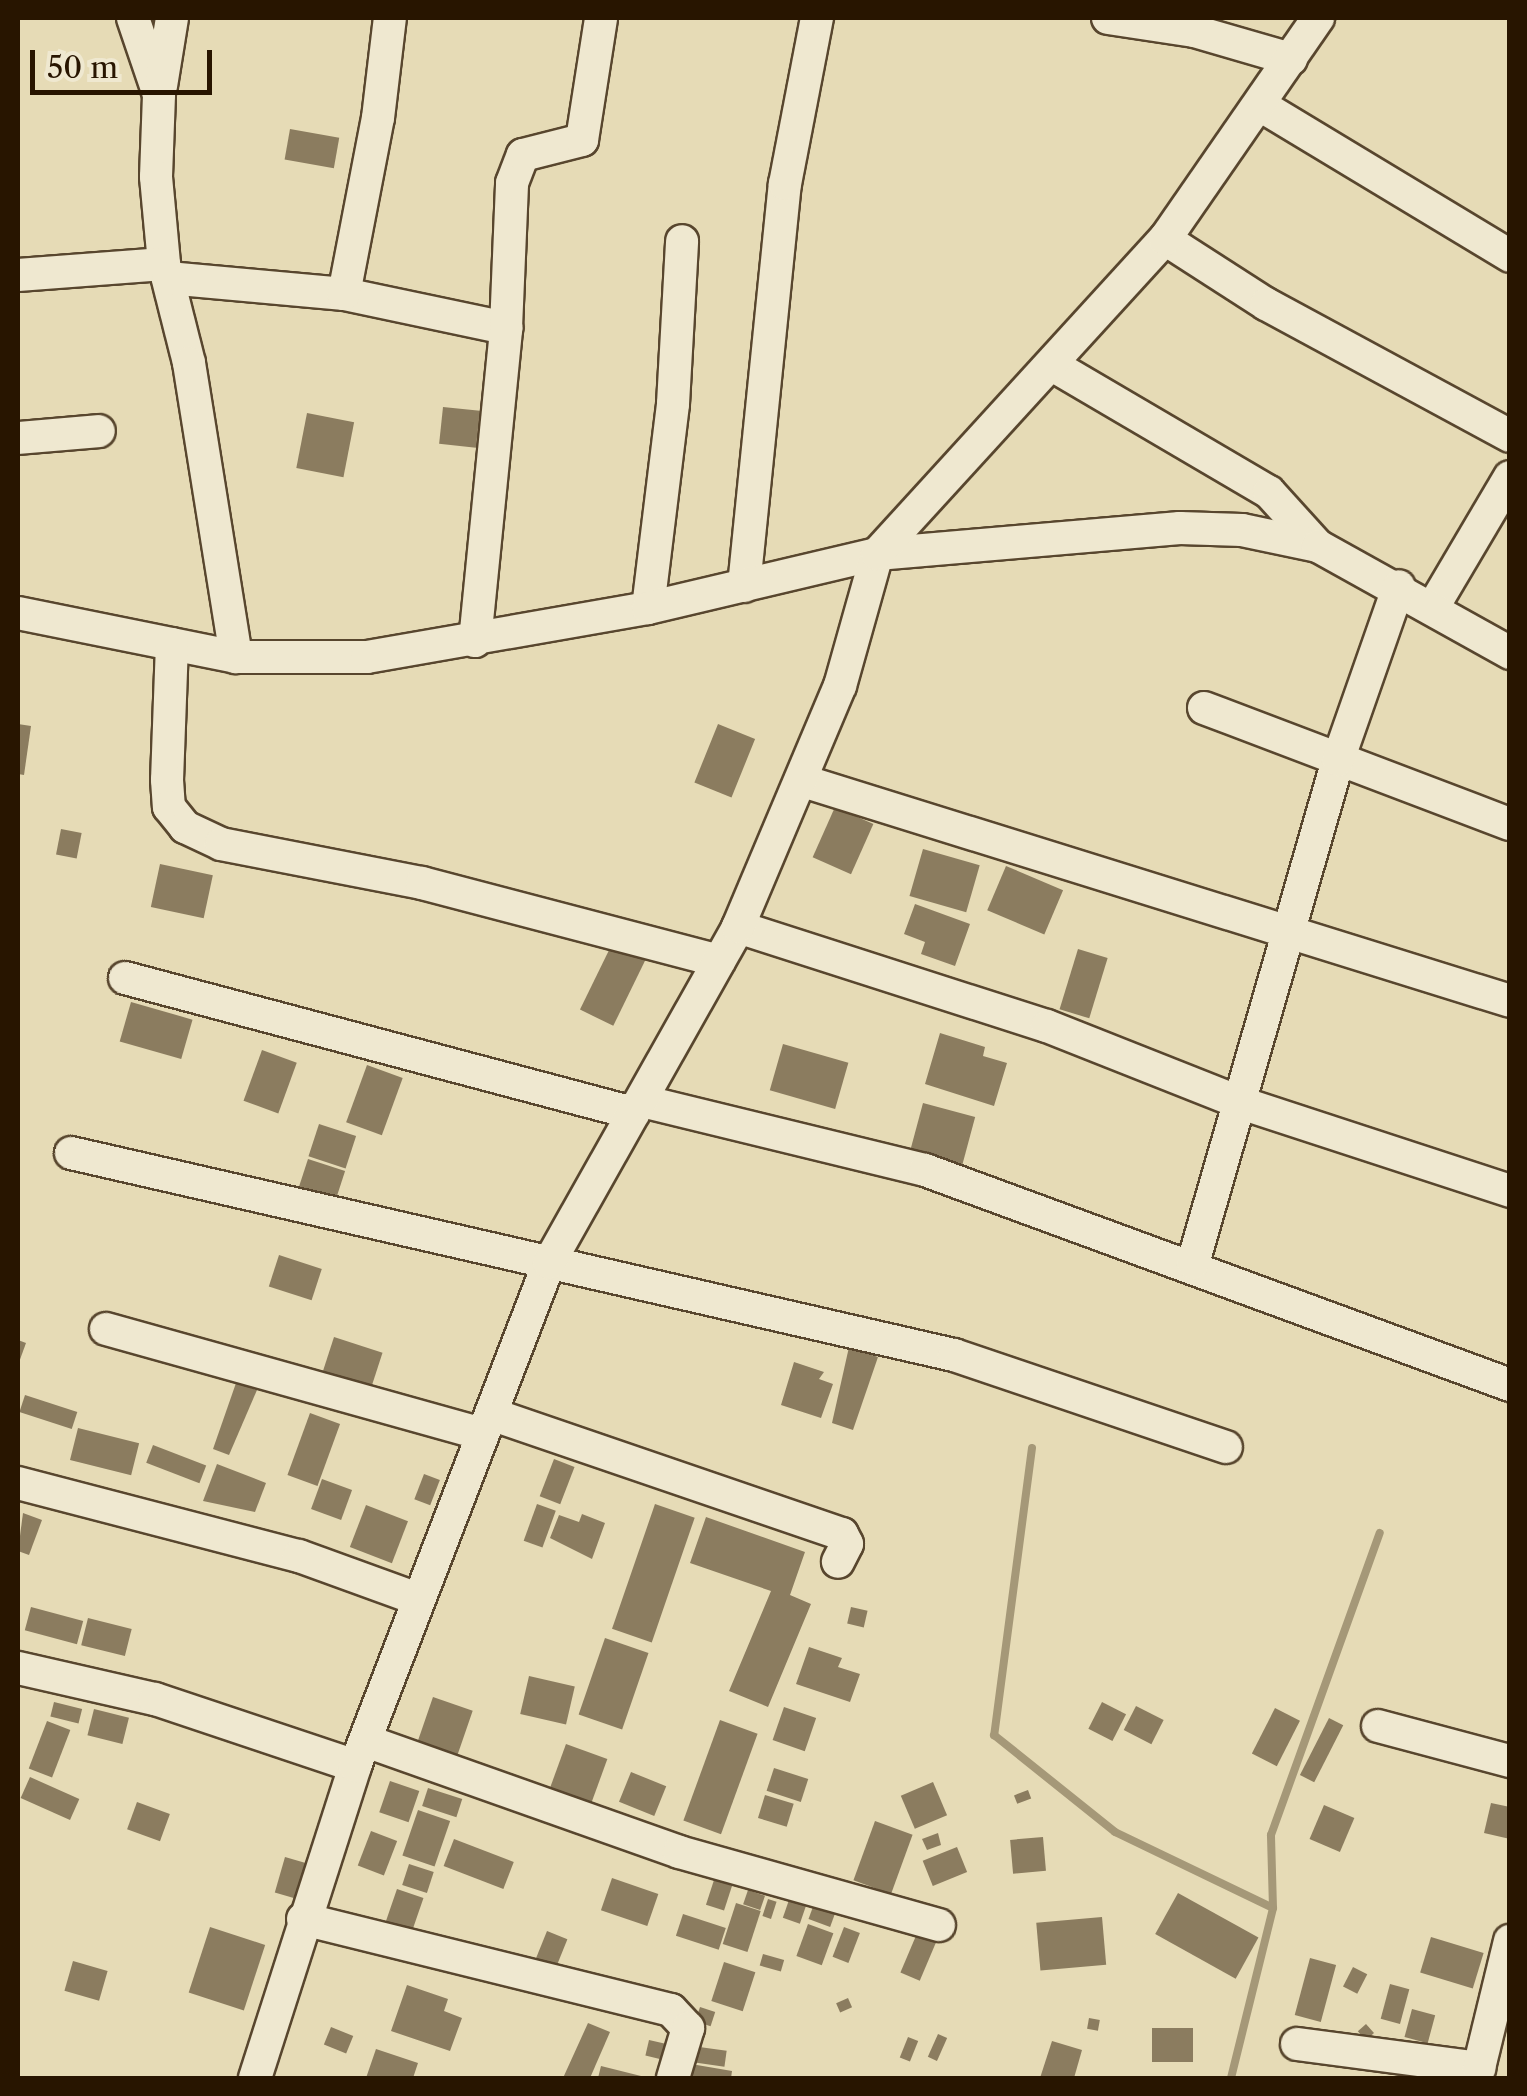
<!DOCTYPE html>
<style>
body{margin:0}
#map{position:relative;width:1527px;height:2096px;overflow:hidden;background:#e6dbb6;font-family:"Libre Caslon Text",serif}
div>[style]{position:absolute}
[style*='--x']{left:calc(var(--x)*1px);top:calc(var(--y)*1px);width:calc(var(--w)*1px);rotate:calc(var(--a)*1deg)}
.stream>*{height:8px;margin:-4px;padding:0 4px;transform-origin:4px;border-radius:4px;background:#a59878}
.building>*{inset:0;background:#8b7c5f;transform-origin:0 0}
.roads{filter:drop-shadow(2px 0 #58462e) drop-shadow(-2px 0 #58462e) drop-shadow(0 2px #58462e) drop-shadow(0 -2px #58462e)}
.minor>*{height:32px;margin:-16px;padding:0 16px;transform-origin:16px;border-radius:16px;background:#efe8d0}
span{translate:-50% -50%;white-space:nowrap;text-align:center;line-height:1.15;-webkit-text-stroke:10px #efe8d0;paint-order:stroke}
.frame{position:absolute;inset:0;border:20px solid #281500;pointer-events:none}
.scale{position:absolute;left:30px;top:50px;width:182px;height:45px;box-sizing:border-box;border:5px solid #281500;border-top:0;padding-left:12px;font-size:30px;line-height:35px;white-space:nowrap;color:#281500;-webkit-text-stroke:8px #efe8d0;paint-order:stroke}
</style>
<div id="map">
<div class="stream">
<i style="--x:1032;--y:1448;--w:290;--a:97.5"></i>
<i style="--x:994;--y:1735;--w:155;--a:38.7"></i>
<i style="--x:1115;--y:1832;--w:175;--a:25.7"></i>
<i style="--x:1231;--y:2078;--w:175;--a:-76.1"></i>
<i style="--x:1273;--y:1908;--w:73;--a:-91.6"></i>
<i style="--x:1271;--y:1835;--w:321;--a:-70.2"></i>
</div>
<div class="building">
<i style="left:290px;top:129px;width:50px;height:31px;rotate:10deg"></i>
<i style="left:443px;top:407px;width:37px;height:37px;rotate:6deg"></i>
<i style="left:307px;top:413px;width:48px;height:56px;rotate:11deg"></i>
<i style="clip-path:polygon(18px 724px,31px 726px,24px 775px,18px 774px)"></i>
<i style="left:718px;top:724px;width:40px;height:63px;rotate:22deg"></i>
<i style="left:835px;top:807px;width:42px;height:55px;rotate:24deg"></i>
<i style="left:61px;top:829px;width:21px;height:26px;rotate:11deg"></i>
<i style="left:923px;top:849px;width:59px;height:49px;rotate:16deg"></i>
<i style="left:160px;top:864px;width:54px;height:44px;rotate:12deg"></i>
<i style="left:1006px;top:866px;width:62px;height:48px;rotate:23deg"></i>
<i style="clip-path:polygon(915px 904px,970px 924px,955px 966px,921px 954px,925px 942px,904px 934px)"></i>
<i style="left:612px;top:944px;width:37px;height:73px;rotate:26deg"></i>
<i style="left:1078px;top:949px;width:31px;height:63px;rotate:17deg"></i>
<i style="left:131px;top:1002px;width:64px;height:41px;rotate:16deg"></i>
<i style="clip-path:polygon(940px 1033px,985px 1047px,983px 1056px,1007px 1063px,994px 1106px,925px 1084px)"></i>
<i style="left:783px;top:1044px;width:68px;height:48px;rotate:16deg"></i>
<i style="left:262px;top:1050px;width:37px;height:54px;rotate:20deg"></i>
<i style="left:367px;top:1065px;width:38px;height:61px;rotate:20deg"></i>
<i style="left:923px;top:1103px;width:54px;height:49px;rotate:15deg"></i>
<i style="left:319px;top:1124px;width:39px;height:34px;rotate:18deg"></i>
<i style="left:308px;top:1159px;width:39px;height:31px;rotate:18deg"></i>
<i style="left:279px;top:1255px;width:45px;height:33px;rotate:18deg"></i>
<i style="left:334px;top:1337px;width:51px;height:38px;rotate:18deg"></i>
<i style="clip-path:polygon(18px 1340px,26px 1343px,18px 1365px)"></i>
<i style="clip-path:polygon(849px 1347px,878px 1357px,853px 1430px,832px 1423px)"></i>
<i style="clip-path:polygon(794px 1362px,824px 1372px,819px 1379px,833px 1384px,821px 1418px,781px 1405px)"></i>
<i style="clip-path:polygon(236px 1383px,257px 1390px,229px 1455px,213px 1449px)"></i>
<i style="left:25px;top:1395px;width:55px;height:18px;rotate:18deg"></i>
<i style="left:310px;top:1413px;width:32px;height:66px;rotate:20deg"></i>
<i style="left:78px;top:1428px;width:63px;height:33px;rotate:14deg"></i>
<i style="left:153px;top:1445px;width:57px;height:19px;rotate:21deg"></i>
<i style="left:554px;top:1459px;width:22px;height:40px;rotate:21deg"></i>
<i style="clip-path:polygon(217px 1464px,266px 1483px,255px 1512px,203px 1501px)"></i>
<i style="left:424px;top:1474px;width:17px;height:27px;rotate:21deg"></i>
<i style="left:322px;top:1479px;width:32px;height:32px;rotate:20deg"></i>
<i style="left:537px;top:1504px;width:20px;height:39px;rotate:20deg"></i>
<i style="left:655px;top:1504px;width:42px;height:132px;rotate:19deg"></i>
<i style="left:366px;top:1505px;width:45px;height:45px;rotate:21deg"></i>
<i style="clip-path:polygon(23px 1513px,42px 1520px,29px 1555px,18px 1551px)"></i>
<i style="clip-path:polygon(582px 1514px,605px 1523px,592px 1559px,550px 1538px,559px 1515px,579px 1522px)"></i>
<i style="clip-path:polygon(706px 1517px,805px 1552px,790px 1595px,811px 1604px,768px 1707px,729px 1691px,771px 1591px,690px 1563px)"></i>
<i style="left:31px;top:1607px;width:54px;height:24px;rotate:15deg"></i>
<i style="left:851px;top:1607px;width:17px;height:17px;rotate:13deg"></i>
<i style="left:88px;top:1618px;width:45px;height:28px;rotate:14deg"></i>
<i style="left:605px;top:1638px;width:46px;height:81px;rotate:19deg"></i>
<i style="clip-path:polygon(809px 1647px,842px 1658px,838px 1667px,860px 1674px,850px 1702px,796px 1684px)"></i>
<i style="left:529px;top:1676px;width:47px;height:39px;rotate:13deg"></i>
<i style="left:433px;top:1697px;width:42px;height:50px;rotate:19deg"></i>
<i style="left:54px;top:1702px;width:29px;height:15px;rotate:14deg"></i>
<i style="left:1102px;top:1702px;width:27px;height:30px;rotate:27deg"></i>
<i style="left:1136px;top:1706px;width:31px;height:27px;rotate:27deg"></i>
<i style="left:784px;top:1707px;width:34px;height:35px;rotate:19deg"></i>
<i style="left:1275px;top:1708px;width:28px;height:51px;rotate:27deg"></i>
<i style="left:94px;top:1709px;width:36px;height:27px;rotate:14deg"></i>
<i style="left:1329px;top:1718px;width:16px;height:64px;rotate:27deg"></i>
<i style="left:720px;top:1720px;width:40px;height:107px;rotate:20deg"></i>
<i style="left:47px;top:1721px;width:25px;height:51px;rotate:21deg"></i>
<i style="left:566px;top:1744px;width:44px;height:55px;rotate:20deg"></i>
<i style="left:774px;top:1768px;width:36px;height:24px;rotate:18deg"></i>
<i style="left:631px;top:1772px;width:38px;height:32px;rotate:22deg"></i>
<i style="left:30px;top:1777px;width:54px;height:23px;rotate:24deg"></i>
<i style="left:390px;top:1781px;width:31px;height:33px;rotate:19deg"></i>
<i style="left:933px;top:1782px;width:36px;height:35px;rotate:67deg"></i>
<i style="left:428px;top:1788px;width:36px;height:19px;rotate:18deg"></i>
<i style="left:1028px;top:1790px;width:9px;height:15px;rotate:69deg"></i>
<i style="left:765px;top:1795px;width:30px;height:24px;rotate:17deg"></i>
<i style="left:137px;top:1802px;width:35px;height:29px;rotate:20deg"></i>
<i style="clip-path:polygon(1491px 1803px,1510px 1807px,1510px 1839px,1484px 1833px)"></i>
<i style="left:1324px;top:1805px;width:33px;height:37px;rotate:23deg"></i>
<i style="left:418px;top:1810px;width:34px;height:48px;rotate:19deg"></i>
<i style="left:875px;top:1821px;width:40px;height:63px;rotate:20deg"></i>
<i style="left:371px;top:1831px;width:28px;height:37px;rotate:21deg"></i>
<i style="clip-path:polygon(938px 1833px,941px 1845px,927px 1850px,922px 1839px)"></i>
<i style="left:1043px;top:1837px;width:34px;height:33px;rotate:85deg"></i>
<i style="left:454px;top:1839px;width:64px;height:29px;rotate:21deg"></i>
<i style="left:957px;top:1847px;width:27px;height:37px;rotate:68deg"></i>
<i style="left:285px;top:1857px;width:25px;height:37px;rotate:16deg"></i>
<i style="left:409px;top:1864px;width:26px;height:22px;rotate:18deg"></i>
<i style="left:612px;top:1878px;width:49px;height:34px;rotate:19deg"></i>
<i style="left:714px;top:1880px;width:19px;height:26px;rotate:18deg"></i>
<i style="left:397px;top:1889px;width:28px;height:47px;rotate:19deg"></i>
<i style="left:748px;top:1890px;width:18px;height:15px;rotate:19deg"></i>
<i style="left:1178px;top:1893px;width:92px;height:47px;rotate:29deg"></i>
<i style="left:790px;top:1897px;width:18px;height:22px;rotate:19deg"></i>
<i style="left:768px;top:1899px;width:9px;height:18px;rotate:18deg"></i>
<i style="left:736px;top:1903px;width:26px;height:43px;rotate:18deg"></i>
<i style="left:814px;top:1904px;width:23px;height:16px;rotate:20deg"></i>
<i style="left:683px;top:1914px;width:45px;height:23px;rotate:18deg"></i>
<i style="left:1102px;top:1917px;width:48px;height:66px;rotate:85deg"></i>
<i style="left:808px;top:1924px;width:27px;height:34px;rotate:20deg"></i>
<i style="left:210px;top:1927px;width:58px;height:69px;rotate:18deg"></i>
<i style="left:844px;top:1927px;width:17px;height:32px;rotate:21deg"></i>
<i style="left:547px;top:1931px;width:22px;height:32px;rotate:22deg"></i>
<i style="left:918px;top:1931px;width:21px;height:45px;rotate:23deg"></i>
<i style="left:1431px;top:1937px;width:55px;height:37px;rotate:17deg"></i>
<i style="left:763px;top:1954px;width:22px;height:12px;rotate:16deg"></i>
<i style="left:1310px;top:1958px;width:27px;height:59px;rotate:15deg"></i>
<i style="left:73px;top:1961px;width:36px;height:31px;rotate:16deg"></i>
<i style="left:724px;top:1962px;width:33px;height:41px;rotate:18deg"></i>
<i style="left:1353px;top:1967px;width:16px;height:22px;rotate:27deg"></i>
<i style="left:1390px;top:1984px;width:20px;height:36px;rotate:15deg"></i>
<i style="clip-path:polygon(407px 1985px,448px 1999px,444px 2011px,462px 2018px,450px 2051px,391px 2031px)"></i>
<i style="left:848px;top:1998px;width:10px;height:13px;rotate:66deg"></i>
<i style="left:700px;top:2007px;width:16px;height:15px;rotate:18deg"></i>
<i style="left:1412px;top:2009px;width:24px;height:29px;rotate:15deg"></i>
<i style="left:1089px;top:2018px;width:11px;height:11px;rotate:10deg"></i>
<i style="clip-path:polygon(588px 2023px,610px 2032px,590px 2078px,563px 2078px)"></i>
<i style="left:1366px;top:2024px;width:12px;height:11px;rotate:48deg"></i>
<i style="left:331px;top:2027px;width:24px;height:19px;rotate:22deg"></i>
<i style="left:1152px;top:2028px;width:41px;height:34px"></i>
<i style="left:938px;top:2034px;width:10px;height:25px;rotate:24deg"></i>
<i style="left:908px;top:2037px;width:11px;height:22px;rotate:22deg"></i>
<i style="left:649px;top:2040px;width:18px;height:16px;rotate:13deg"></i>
<i style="clip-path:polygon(1052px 2041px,1082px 2050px,1074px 2078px,1040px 2078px)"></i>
<i style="left:692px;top:2046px;width:35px;height:16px;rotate:8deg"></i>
<i style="clip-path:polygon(376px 2049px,418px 2063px,413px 2078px,366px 2078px)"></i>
<i style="clip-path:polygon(691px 2064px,732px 2071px,731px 2078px,689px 2078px)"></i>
<i style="clip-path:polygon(601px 2066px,645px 2077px,645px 2078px,598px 2078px)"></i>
</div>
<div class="roads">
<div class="minor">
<i style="--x:133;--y:18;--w:81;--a:71.3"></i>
<i style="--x:159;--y:95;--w:82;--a:92.1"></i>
<i style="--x:156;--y:177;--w:87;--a:84.7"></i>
<i style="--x:164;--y:264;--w:102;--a:75.8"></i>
<i style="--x:189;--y:363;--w:298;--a:80.9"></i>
<i style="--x:1108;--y:18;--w:87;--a:8.6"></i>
<i style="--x:1194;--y:31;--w:101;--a:16.1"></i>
<i style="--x:161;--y:86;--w:69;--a:-80.8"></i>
<i style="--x:1260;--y:105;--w:292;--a:31.1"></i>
<i style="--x:1165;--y:239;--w:120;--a:32.8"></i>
<i style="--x:1266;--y:304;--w:277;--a:28.4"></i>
<i style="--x:18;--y:275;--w:146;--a:-4.3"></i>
<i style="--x:168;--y:278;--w:177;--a:5.2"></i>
<i style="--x:344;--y:294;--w:166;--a:11.9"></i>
<i style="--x:344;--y:294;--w:179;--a:-79.1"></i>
<i style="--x:378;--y:118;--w:101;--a:-83.2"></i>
<i style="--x:1054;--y:366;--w:249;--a:30.4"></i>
<i style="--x:1269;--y:492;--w:73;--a:47.8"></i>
<i style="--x:18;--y:438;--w:81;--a:-4.9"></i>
<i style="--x:744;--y:586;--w:404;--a:-84.2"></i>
<i style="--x:785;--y:184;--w:169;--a:-79.1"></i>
<i style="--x:1433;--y:607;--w:151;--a:-59.4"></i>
<i style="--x:648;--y:608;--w:206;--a:-83"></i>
<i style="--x:673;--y:404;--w:163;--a:-86.8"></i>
<i style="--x:18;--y:613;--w:222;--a:11.4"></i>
<i style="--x:236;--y:657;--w:131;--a:0"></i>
<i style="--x:367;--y:657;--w:285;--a:-9.9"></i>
<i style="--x:648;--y:608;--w:235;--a:-13.3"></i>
<i style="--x:877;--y:554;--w:304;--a:-4.9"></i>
<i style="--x:1180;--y:528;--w:62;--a:1.8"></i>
<i style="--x:1242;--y:530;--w:78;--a:11.9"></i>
<i style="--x:1318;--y:546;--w:220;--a:29.1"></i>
<i style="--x:475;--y:641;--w:315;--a:-84.3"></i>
<i style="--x:506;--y:328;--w:145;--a:-87.6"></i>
<i style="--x:512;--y:183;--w:30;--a:-69"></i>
<i style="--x:523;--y:155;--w:61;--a:-14.3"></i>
<i style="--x:582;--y:140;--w:123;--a:-81.1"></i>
<i style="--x:172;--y:644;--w:136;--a:92.1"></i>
<i style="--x:167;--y:780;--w:27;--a:86"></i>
<i style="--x:169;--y:807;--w:26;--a:51"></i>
<i style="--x:185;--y:827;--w:40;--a:25"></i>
<i style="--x:221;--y:844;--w:205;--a:11"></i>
<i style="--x:422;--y:883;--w:307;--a:14.7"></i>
<i style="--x:1204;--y:708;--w:327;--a:20.8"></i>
<i style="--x:803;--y:781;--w:740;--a:17.28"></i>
<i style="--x:738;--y:927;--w:324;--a:17.8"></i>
<i style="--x:1047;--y:1026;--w:209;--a:21.6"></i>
<i style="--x:1241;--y:1103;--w:283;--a:18.1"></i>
<i style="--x:125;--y:978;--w:526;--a:14.88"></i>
<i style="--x:642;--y:1101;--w:291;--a:13.7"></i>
<i style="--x:925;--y:1170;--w:623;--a:20.18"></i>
<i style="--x:71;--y:1153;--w:906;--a:12.89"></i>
<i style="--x:954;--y:1355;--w:287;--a:18.7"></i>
<i style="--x:1193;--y:1263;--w:523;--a:-73.92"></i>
<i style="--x:1338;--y:760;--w:184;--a:-70.7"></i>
<i style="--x:106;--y:1329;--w:391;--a:15.6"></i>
<i style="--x:491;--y:1414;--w:371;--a:18.9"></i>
<i style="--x:842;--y:1534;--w:11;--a:63"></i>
<i style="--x:847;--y:1544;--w:20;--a:117"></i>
<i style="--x:18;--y:1483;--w:290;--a:14.6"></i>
<i style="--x:299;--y:1556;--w:127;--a:19.9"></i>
<i style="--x:18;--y:1668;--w:140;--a:12.8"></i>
<i style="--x:155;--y:1699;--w:211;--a:18.5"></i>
<i style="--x:1378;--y:1726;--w:137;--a:14.9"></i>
<i style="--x:366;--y:1741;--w:332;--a:19.5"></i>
<i style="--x:679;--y:1852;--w:270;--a:15.7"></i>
<i style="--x:303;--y:1919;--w:379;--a:13.9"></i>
<i style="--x:671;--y:2010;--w:25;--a:47"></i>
<i style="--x:688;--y:2028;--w:52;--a:106.7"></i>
<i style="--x:1297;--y:2044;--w:184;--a:7.5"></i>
<i style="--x:1479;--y:2068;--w:131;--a:-76.3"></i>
<i style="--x:255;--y:2078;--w:328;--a:-72.2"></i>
<i style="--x:355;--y:1766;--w:539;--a:-68.91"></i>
<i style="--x:549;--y:1263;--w:386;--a:-60.6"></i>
<i style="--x:738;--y:927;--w:262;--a:-67.1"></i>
<i style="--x:840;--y:686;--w:137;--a:-74.3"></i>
<i style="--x:877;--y:554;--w:427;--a:-47.6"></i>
<i style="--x:1165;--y:239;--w:269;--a:-55.3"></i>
</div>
</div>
<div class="frame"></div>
<div class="scale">50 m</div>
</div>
